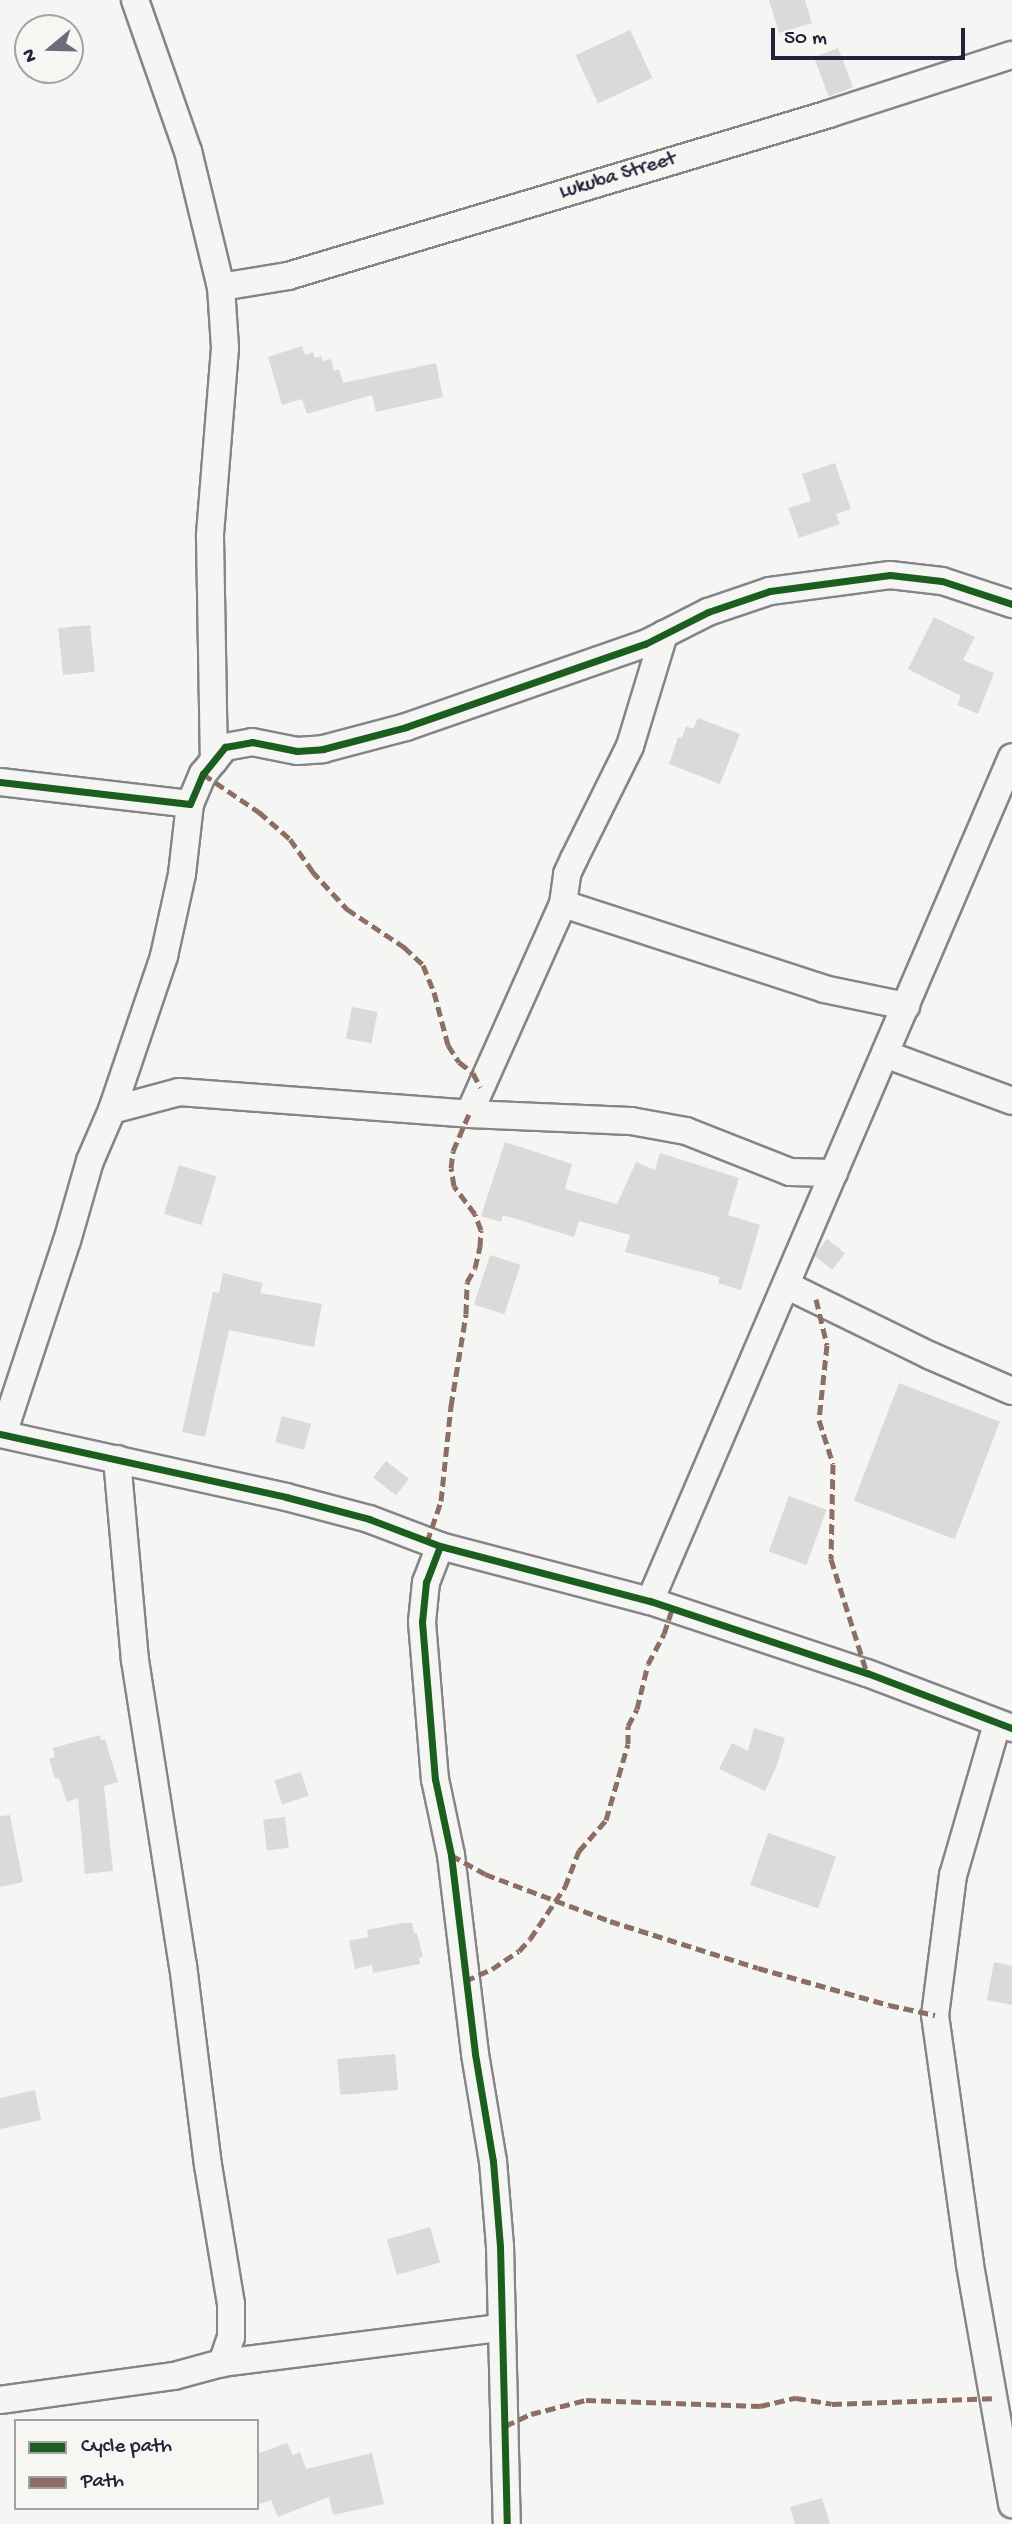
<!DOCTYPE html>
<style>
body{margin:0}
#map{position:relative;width:1012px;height:2524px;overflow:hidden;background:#f5f5f3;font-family:"Gochi Hand",sans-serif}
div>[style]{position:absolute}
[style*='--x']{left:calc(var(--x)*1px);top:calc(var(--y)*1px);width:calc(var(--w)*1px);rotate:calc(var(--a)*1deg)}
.building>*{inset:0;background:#dadad9;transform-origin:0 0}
.roads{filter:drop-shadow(2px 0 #858589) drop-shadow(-2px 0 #858589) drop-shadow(0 2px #858589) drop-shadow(0 -2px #858589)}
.street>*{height:26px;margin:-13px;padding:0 13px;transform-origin:13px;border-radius:13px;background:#f5f5f3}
.quiet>*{height:5px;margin-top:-2.5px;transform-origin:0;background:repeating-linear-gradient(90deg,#8d6e63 0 10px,transparent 0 15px)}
.cycleway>*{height:7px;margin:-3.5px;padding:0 3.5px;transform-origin:3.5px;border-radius:3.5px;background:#1b5e20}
span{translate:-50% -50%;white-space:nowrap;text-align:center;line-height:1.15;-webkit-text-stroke:5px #f6f6f2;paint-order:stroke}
.street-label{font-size:21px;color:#22223b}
.legend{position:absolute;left:14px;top:2419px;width:245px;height:91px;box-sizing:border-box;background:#f6f6f2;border:2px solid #a1a1a9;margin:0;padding:9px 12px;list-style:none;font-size:21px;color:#22223b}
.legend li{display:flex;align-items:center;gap:14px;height:35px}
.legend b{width:35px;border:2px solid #a1a1a9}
.north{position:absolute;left:14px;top:14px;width:70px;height:70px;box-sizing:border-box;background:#f6f6f2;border:2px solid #a1a1a9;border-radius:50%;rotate:251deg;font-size:19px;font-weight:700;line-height:28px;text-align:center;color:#22223b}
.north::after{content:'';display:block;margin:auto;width:24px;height:32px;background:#6c6c7b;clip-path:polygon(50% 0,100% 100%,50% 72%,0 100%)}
.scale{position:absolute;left:771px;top:28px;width:194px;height:32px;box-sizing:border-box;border:4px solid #22223b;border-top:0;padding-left:9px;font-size:21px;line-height:24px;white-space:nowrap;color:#22223b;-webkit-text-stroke:5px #f6f6f2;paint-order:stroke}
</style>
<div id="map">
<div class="building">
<i style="clip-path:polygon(769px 0,805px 0,812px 23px,779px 33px)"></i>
<i style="left:630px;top:30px;width:53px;height:60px;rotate:65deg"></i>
<i style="left:838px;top:48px;width:42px;height:26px;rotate:69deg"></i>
<i style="clip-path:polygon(302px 346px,305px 355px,313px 352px,315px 358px,321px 356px,323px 361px,331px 359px,334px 371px,339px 369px,343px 383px,436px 363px,443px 397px,376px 412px,372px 395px,307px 414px,302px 399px,282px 405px,268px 357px)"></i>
<i style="clip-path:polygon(835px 463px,851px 509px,836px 514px,840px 524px,799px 538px,788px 508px,811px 501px,802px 474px)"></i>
<i style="clip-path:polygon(934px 617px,975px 637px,963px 660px,994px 673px,978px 714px,957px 705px,961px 696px,908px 669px)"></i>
<i style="left:90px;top:625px;width:47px;height:32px;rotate:84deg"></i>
<i style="clip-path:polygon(698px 718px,740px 734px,720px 784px,669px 764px,678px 737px,682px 738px,686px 726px,693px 729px)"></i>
<i style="left:352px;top:1007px;width:26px;height:32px;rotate:11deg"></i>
<i style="clip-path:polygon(505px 1142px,572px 1164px,565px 1189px,617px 1204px,636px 1162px,655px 1170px,660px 1153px,739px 1178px,728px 1215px,760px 1225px,741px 1290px,718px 1283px,720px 1277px,625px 1252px,630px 1235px,579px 1221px,574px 1237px,503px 1215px,501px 1222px,481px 1216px)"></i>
<i style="left:179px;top:1165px;width:39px;height:51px;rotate:17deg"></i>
<i style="left:827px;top:1239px;width:23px;height:21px;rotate:38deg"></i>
<i style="left:490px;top:1255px;width:32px;height:52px;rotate:18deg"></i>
<i style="clip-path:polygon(223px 1273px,263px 1283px,260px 1293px,322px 1304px,314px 1347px,229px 1330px,205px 1437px,182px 1432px,213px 1292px,219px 1293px)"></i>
<i style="left:899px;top:1383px;width:108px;height:126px;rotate:21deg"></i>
<i style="left:282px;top:1416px;width:30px;height:27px;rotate:15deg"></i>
<i style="left:386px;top:1461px;width:29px;height:21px;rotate:38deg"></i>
<i style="left:789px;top:1496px;width:40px;height:59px;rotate:20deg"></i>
<i style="clip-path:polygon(754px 1728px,785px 1738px,777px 1765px,765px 1791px,719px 1769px,732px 1743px,748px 1751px)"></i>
<i style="clip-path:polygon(100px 1735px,101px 1740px,105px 1739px,118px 1782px,104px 1786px,113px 1871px,85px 1874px,78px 1798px,67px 1802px,59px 1778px,55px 1779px,49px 1759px,55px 1757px,53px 1748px)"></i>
<i style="left:301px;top:1772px;width:25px;height:28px;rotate:72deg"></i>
<i style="clip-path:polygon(10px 1815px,23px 1882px,0 1887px,0 1816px)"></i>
<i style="left:285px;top:1817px;width:31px;height:22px;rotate:83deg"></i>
<i style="left:768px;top:1833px;width:72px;height:55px;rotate:19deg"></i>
<i style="clip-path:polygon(403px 1923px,412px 1923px,414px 1933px,417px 1933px,423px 1957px,419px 1958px,420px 1964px,373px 1973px,372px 1965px,355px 1969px,349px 1941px,368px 1937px,367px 1930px)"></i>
<i style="clip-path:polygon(994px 1962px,1012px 1966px,1012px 2005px,987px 2000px)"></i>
<i style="left:395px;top:2054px;width:36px;height:58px;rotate:85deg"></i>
<i style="clip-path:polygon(35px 2090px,41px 2120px,0 2129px,0 2098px)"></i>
<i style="left:430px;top:2227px;width:37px;height:45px;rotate:74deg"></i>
<i style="clip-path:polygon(287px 2443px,293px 2455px,300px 2452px,306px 2469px,372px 2453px,384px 2504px,333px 2515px,329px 2497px,278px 2517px,271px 2500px,257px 2505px,257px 2454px)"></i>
<i style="clip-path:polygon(822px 2498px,830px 2524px,795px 2524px,790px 2507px)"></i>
</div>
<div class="roads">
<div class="street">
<i style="--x:135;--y:0;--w:160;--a:70.7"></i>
<i style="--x:188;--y:151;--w:140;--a:76.4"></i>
<i style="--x:221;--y:287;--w:61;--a:86.2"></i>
<i style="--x:225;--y:348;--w:189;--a:94.6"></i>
<i style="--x:210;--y:536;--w:225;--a:89"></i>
<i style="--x:221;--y:287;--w:68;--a:-9.3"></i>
<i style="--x:288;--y:276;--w:565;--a:-16.67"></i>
<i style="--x:829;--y:114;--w:192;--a:-17.9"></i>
<i style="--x:0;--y:782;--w:191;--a:6.6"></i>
<i style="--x:190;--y:804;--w:33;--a:-67"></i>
<i style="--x:203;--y:774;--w:35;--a:-51"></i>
<i style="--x:225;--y:747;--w:27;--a:-10"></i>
<i style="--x:252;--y:742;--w:46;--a:11.3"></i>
<i style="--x:297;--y:751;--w:26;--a:-4"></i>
<i style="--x:323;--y:749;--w:86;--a:-14.8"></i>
<i style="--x:406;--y:727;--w:253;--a:-19.2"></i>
<i style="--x:645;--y:644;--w:71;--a:-26.9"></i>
<i style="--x:708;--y:612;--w:65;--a:-18.7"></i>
<i style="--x:770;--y:591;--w:121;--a:-7.6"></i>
<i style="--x:890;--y:575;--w:52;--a:6.6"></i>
<i style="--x:942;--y:581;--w:74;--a:18.2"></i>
<i style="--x:563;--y:904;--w:274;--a:18"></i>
<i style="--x:824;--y:989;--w:84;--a:11.7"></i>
<i style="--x:885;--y:1054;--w:135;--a:20.3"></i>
<i style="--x:112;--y:1110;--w:69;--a:-15"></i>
<i style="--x:179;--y:1092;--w:291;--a:4.3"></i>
<i style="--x:469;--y:1114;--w:162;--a:2.5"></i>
<i style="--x:631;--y:1121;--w:56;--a:10.3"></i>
<i style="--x:686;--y:1131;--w:112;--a:21.5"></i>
<i style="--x:790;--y:1172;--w:44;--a:1.3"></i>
<i style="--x:469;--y:1114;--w:230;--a:-65.9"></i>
<i style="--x:563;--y:904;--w:30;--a:-82"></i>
<i style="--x:567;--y:874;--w:17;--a:-65"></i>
<i style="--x:574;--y:859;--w:126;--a:-63.6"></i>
<i style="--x:630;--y:746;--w:117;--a:-73.1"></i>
<i style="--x:786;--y:1285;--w:161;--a:26.1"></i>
<i style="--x:931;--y:1356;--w:88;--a:23.4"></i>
<i style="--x:0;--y:1434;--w:293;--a:12.4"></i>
<i style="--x:286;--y:1497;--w:86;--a:14.8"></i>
<i style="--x:369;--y:1519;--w:76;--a:20.8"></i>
<i style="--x:440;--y:1546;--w:217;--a:14.7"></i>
<i style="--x:650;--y:1601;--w:229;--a:18.4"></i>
<i style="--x:867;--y:1673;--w:155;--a:20.8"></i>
<i style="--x:3;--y:1434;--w:203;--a:-71.7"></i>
<i style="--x:67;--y:1241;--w:83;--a:-74"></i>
<i style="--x:90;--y:1161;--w:56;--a:-66.7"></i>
<i style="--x:112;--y:1110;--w:163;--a:-71.3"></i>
<i style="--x:164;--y:956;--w:84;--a:-77.6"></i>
<i style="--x:182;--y:874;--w:70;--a:-83.5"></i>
<i style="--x:117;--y:1459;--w:202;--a:84.9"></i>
<i style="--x:135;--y:1660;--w:309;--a:81.1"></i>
<i style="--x:183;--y:1965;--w:202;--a:82.9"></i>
<i style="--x:208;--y:2165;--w:141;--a:80.6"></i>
<i style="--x:231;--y:2304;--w:33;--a:90"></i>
<i style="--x:231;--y:2337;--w:28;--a:109"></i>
<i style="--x:440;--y:1546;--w:39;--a:111"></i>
<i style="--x:426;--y:1582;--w:40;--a:95.7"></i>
<i style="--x:422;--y:1622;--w:158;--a:85.3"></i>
<i style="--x:435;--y:1779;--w:78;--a:78.1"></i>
<i style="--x:451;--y:1855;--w:200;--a:83.1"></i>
<i style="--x:475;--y:2054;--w:109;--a:80.5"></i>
<i style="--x:493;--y:2161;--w:85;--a:85.3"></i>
<i style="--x:500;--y:2246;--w:278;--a:88.6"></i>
<i style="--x:650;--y:1601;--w:918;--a:-66.79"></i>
<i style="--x:997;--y:1724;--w:157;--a:106.2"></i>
<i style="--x:953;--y:1875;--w:141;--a:97.3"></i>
<i style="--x:935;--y:2015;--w:252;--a:82"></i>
<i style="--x:970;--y:2265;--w:243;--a:80"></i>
<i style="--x:0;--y:2400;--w:176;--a:-7.9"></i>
<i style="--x:174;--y:2376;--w:50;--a:-15.2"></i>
<i style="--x:222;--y:2363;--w:281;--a:-7.2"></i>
</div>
</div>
<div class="quiet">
<i style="--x:203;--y:774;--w:68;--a:34.2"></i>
<i style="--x:259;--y:812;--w:41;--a:41.1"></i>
<i style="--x:290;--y:839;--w:39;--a:55"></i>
<i style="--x:312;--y:871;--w:52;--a:47.4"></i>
<i style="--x:347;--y:909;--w:69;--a:33.7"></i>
<i style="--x:404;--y:947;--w:26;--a:43"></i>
<i style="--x:423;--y:965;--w:29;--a:68"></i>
<i style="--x:434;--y:992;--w:55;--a:75.2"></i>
<i style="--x:448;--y:1045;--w:20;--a:57"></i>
<i style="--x:459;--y:1062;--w:18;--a:38"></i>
<i style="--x:473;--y:1073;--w:16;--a:63"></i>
<i style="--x:816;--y:1299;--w:47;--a:76.6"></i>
<i style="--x:827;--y:1345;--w:75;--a:96.1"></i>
<i style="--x:819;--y:1420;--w:46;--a:72.3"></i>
<i style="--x:833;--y:1464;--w:95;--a:91.2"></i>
<i style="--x:831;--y:1559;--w:120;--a:72.5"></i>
<i style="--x:427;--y:1542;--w:43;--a:-71.1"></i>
<i style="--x:441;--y:1501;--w:96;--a:-84"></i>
<i style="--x:451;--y:1406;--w:93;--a:-80.7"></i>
<i style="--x:466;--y:1314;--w:32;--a:-88"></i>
<i style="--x:467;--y:1282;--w:16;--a:-60"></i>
<i style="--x:475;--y:1268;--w:22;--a:-77"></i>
<i style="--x:480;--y:1247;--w:17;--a:-87"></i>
<i style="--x:481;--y:1230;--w:17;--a:-111"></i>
<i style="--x:475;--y:1214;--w:35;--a:-127"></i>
<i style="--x:454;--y:1186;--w:18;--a:-99"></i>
<i style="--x:451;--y:1168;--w:17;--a:-83"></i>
<i style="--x:453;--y:1151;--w:40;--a:-66.6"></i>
<i style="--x:451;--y:1855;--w:39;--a:29"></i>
<i style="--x:485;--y:1874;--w:134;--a:20.6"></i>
<i style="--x:610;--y:1921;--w:155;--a:17.6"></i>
<i style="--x:758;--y:1968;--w:136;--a:15.8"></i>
<i style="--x:889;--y:2005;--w:47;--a:12.3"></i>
<i style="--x:465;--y:1981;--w:30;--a:-24"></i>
<i style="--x:492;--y:1969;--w:32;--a:-34"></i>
<i style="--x:519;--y:1951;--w:16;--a:-47"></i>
<i style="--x:530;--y:1939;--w:63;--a:-56.1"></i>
<i style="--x:565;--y:1887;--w:39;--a:-69"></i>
<i style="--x:579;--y:1851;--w:41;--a:-48.9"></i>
<i style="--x:606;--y:1820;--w:79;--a:-73.9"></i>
<i style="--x:628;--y:1744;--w:18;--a:-90"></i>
<i style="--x:628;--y:1726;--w:19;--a:-62"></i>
<i style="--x:637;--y:1709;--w:46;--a:-76.3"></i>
<i style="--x:648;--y:1664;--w:34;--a:-62"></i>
<i style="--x:664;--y:1634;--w:26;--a:-72"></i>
<i style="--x:505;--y:2426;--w:29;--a:-25"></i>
<i style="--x:531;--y:2414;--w:57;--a:-14.3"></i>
<i style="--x:586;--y:2400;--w:174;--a:2"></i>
<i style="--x:760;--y:2406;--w:37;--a:-13"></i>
<i style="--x:796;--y:2398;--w:36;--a:9"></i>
<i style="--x:832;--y:2404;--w:160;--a:-2.1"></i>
</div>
<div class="cycleway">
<i style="--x:0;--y:782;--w:191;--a:6.6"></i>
<i style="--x:190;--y:804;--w:33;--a:-67"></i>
<i style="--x:203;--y:774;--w:35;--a:-51"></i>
<i style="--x:225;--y:747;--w:27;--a:-10"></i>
<i style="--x:252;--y:742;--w:46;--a:11.3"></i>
<i style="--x:297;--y:751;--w:26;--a:-4"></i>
<i style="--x:323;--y:749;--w:86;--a:-14.8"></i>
<i style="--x:406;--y:727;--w:253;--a:-19.2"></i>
<i style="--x:645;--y:644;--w:71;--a:-26.9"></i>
<i style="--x:708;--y:612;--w:65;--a:-18.7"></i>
<i style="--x:770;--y:591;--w:121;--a:-7.6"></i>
<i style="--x:890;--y:575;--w:52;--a:6.6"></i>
<i style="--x:942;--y:581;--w:74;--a:18.2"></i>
<i style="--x:0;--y:1434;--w:293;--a:12.4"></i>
<i style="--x:286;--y:1497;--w:86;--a:14.8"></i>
<i style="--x:369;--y:1519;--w:76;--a:20.8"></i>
<i style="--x:440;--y:1546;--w:217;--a:14.7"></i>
<i style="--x:650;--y:1601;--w:229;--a:18.4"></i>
<i style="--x:867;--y:1673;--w:155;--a:20.8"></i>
<i style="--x:440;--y:1546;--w:39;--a:111"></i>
<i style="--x:426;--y:1582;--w:40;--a:95.7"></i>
<i style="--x:422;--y:1622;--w:158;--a:85.3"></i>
<i style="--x:435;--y:1779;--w:78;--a:78.1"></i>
<i style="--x:451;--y:1855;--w:200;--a:83.1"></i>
<i style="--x:475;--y:2054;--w:109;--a:80.5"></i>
<i style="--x:493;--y:2161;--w:85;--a:85.3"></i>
<i style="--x:500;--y:2246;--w:278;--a:88.6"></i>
</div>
<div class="street-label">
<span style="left:618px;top:177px;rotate:-17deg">Lukuba Street</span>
</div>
<ul class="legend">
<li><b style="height:9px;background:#1b5e20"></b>Cycle path</li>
<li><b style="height:9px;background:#8d6e63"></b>Path</li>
</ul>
<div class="north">N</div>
<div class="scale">50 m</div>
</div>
